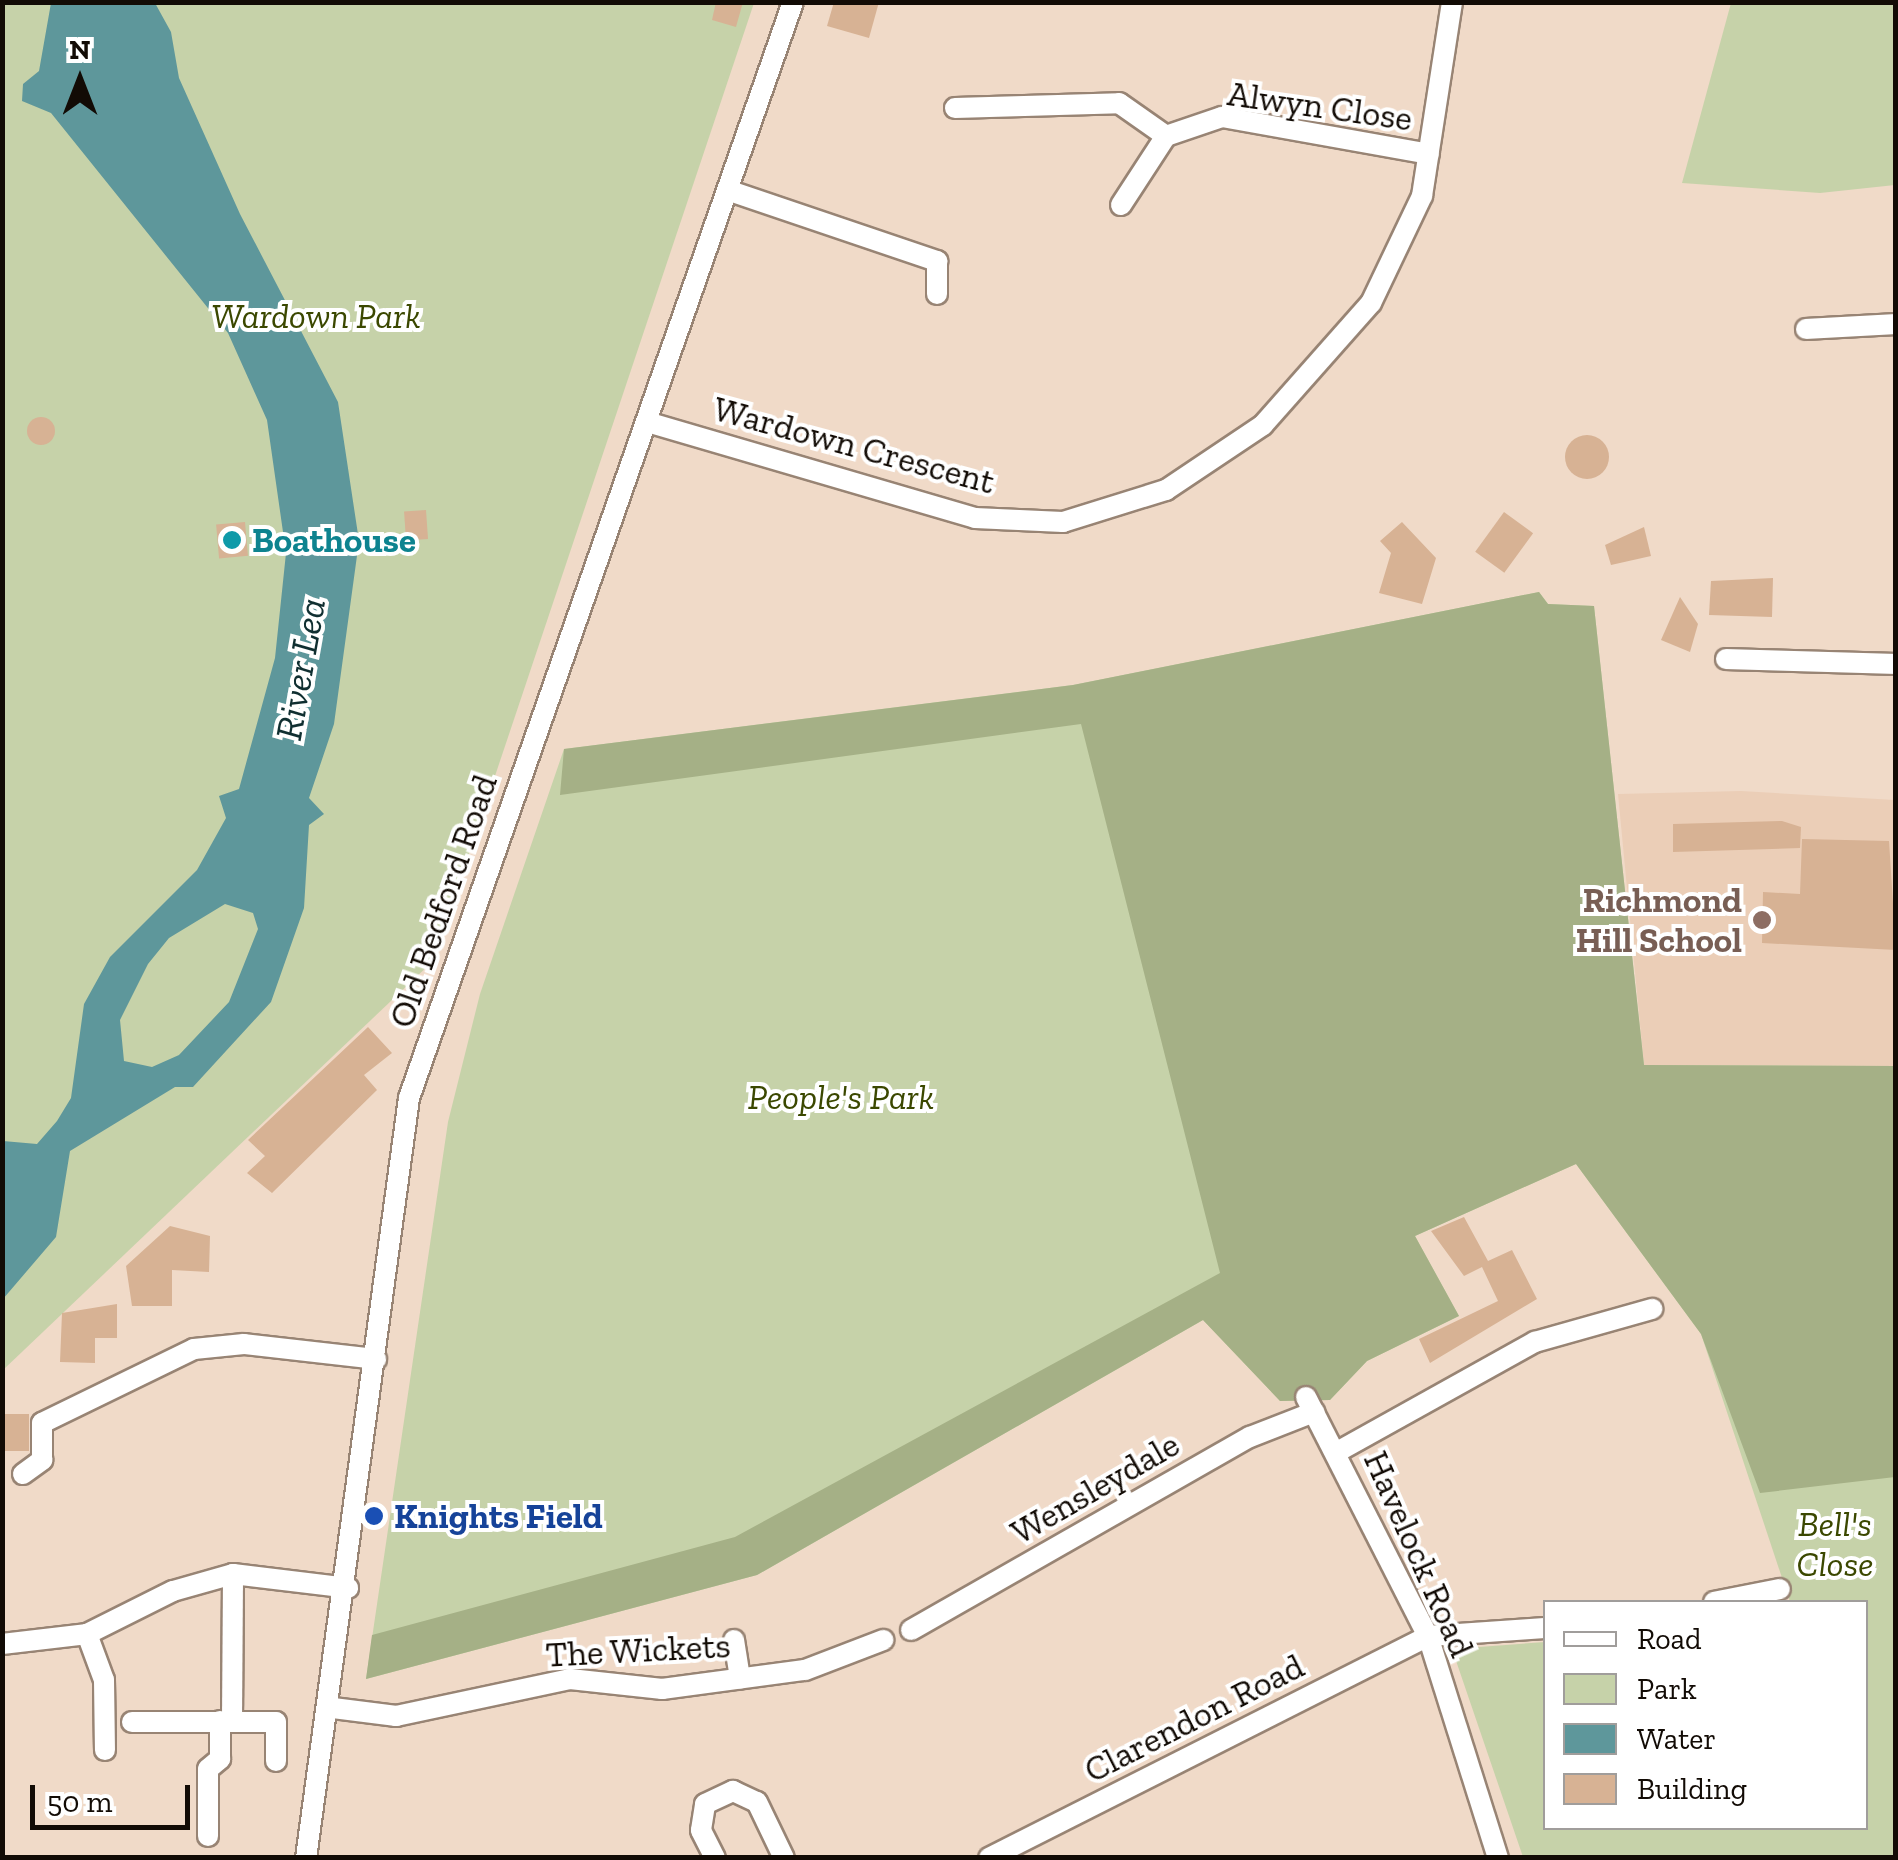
<!DOCTYPE html>
<style>
body{margin:0}
#map{position:relative;width:1898px;height:1860px;overflow:hidden;background:#f0dac8;font-family:"Zilla Slab",serif}
div>[style]{position:absolute}
[style*='--x']{left:calc(var(--x)*1px);top:calc(var(--y)*1px);width:calc(var(--w)*1px);rotate:calc(var(--a)*1deg)}
.built>*{inset:0;background:#ebceb7}
.green>*{inset:0;background:#c6d2a9}
.forest>*{inset:0;background:#a5b086}
.water>*{inset:0;background:#5e979b}
.building>*{inset:0;background:#d7b294;transform-origin:0 0}
.round{border-radius:50%}
.roads{filter:drop-shadow(2px 0 #988474) drop-shadow(-2px 0 #988474) drop-shadow(0 2px #988474) drop-shadow(0 -2px #988474)}
.minor>*{height:20px;margin:-10px;padding:0 10px;transform-origin:10px;border-radius:10px;background:#fff}
.dots>*{width:28px;height:28px;translate:-50% -50%;box-sizing:border-box;border:5px solid #fff;border-radius:50%}
span{translate:-50% -50%;white-space:nowrap;text-align:center;line-height:1.15;-webkit-text-stroke:8px #fff;paint-order:stroke}
.street-label{font-size:35px;color:#120b05}
.park-label{font-size:35px;color:#3b4800;font-style:italic}
.culture-label{font-size:35px;color:#0d838f;font-weight:700}
.left{translate:0 -50%;text-align:left}
.education-label{font-size:35px;color:#785e54;font-weight:700}
.right{translate:-100% -50%;text-align:right}
.transit-label{font-size:35px;color:#164399;font-weight:700}
.water-label{font-size:38px;color:#102f31;font-style:italic}
.frame{position:absolute;inset:0;border:5px solid #120b05;pointer-events:none}
.legend{position:absolute;left:1543px;top:1600px;width:325px;height:230px;box-sizing:border-box;background:#fff;border:2px solid #a09d9b;margin:0;padding:12px 18px;list-style:none;font-size:30px;color:#120b05}
.legend li{display:flex;align-items:center;gap:20px;height:50px}
.legend b{width:50px;border:2px solid #a09d9b}
.north{position:absolute;left:30px;top:30px;width:100px;height:100px;-webkit-text-stroke:8px #fff;paint-order:stroke;rotate:0deg;font-size:28px;font-weight:700;line-height:40px;text-align:center;color:#120b05}
.north::after{content:'';display:block;margin:auto;width:35px;height:45px;background:#120b05;clip-path:polygon(50% 0,100% 100%,50% 72%,0 100%)}
.scale{position:absolute;left:30px;top:1785px;width:160px;height:45px;box-sizing:border-box;border:5px solid #120b05;border-top:0;padding-left:12px;font-size:30px;line-height:35px;white-space:nowrap;color:#120b05;-webkit-text-stroke:8px #fff;paint-order:stroke}
</style>
<div id="map">
<div class="built">
<i style="clip-path:polygon(1741px 791px,1895px 800px,1895px 1066px,1644px 1066px,1618px 794px)"></i>
</div>
<div class="green">
<i style="clip-path:polygon(3px 3px,754px 3px,433px 961px,3px 1370px)"></i>
<i style="clip-path:polygon(1731px 3px,1895px 3px,1895px 185px,1820px 193px,1682px 183px)"></i>
<i style="clip-path:polygon(1539px 592px,1548px 604px,1594px 606px,1644px 1065px,1895px 1066px,1895px 1857px,1523px 1857px,1452px 1649px,1545px 1642px,1546px 1828px,1866px 1828px,1866px 1602px,1790px 1602px,1701px 1334px,1576px 1164px,1415px 1236px,1459px 1316px,1367px 1361px,1330px 1400px,1280px 1401px,1203px 1320px,757px 1575px,366px 1679px,448px 1122px,480px 994px,564px 749px,1073px 685px)"></i>
</div>
<div class="forest">
<i style="clip-path:polygon(1539px 592px,1548px 604px,1594px 606px,1644px 1065px,1895px 1066px,1895px 1477px,1760px 1493px,1701px 1334px,1576px 1164px,1415px 1236px,1459px 1316px,1367px 1361px,1330px 1400px,1280px 1401px,1203px 1320px,757px 1575px,366px 1679px,372px 1635px,735px 1537px,1220px 1273px,1081px 724px,560px 795px,564px 749px,1073px 685px)"></i>
</div>
<div class="water">
<i style="clip-path:polygon(evenodd,51px 3px,155px 3px,171px 32px,179px 78px,240px 214px,338px 402px,359px 541px,334px 724px,309px 798px,324px 814px,309px 825px,304px 908px,271px 1002px,193px 1087px,175px 1087px,70px 1151px,56px 1237px,3px 1299px,3px 1141px,37px 1144px,57px 1121px,71px 1098px,84px 1004px,110px 957px,197px 870px,226px 818px,219px 796px,239px 789px,275px 658px,286px 553px,267px 420px,228px 333px,51px 113px,22px 101px,23px 84px,39px 71px,51px 3px,225px 904px,253px 913px,258px 929px,229px 1002px,179px 1055px,152px 1067px,124px 1061px,120px 1020px,148px 964px,169px 938px,225px 904px)"></i>
</div>
<div class="building">
<i style="clip-path:polygon(716px 2px,743px 2px,736px 27px,712px 20px)"></i>
<i style="clip-path:polygon(834px 2px,879px 2px,869px 38px,827px 26px)"></i>
<i class="round" style="left:27px;top:417px;width:28px;height:28px"></i>
<i class="round" style="left:1565px;top:435px;width:44px;height:44px"></i>
<i style="left:426px;top:510px;width:29px;height:22px;rotate:86deg"></i>
<i style="left:1504px;top:512px;width:36px;height:49px;rotate:36deg"></i>
<i style="left:245px;top:522px;width:34px;height:29px;rotate:85deg"></i>
<i style="clip-path:polygon(1402px 522px,1436px 558px,1422px 604px,1379px 593px,1391px 553px,1380px 541px)"></i>
<i style="clip-path:polygon(1644px 527px,1651px 556px,1611px 565px,1605px 545px)"></i>
<i style="clip-path:polygon(1773px 578px,1772px 617px,1709px 615px,1711px 581px)"></i>
<i style="clip-path:polygon(1680px 597px,1698px 624px,1690px 652px,1661px 640px)"></i>
<i style="clip-path:polygon(1782px 821px,1801px 827px,1800px 848px,1673px 852px,1673px 824px)"></i>
<i style="clip-path:polygon(1802px 839px,1889px 841px,1896px 950px,1762px 943px,1763px 892px,1800px 894px)"></i>
<i style="clip-path:polygon(368px 1027px,392px 1053px,364px 1075px,377px 1090px,272px 1193px,247px 1173px,265px 1156px,248px 1140px)"></i>
<i style="clip-path:polygon(1464px 1217px,1488px 1261px,1512px 1250px,1537px 1299px,1430px 1363px,1419px 1339px,1498px 1301px,1482px 1267px,1464px 1276px,1431px 1231px)"></i>
<i style="clip-path:polygon(170px 1226px,210px 1236px,209px 1272px,172px 1270px,172px 1306px,132px 1306px,126px 1266px)"></i>
<i style="clip-path:polygon(117px 1304px,117px 1338px,95px 1338px,95px 1363px,60px 1362px,62px 1313px)"></i>
<i style="left:2px;top:1414px;width:27px;height:37px"></i>
</div>
<div class="roads">
<div class="minor">
<i style="--x:955;--y:108;--w:164;--a:-1.7"></i>
<i style="--x:1119;--y:103;--w:57;--a:35.1"></i>
<i style="--x:730;--y:191;--w:219;--a:18.7"></i>
<i style="--x:937;--y:261;--w:33;--a:90"></i>
<i style="--x:1121;--y:205;--w:82;--a:-56.9"></i>
<i style="--x:1166;--y:136;--w:59;--a:-18.7"></i>
<i style="--x:1222;--y:117;--w:210;--a:10.1"></i>
<i style="--x:1806;--y:329;--w:90;--a:-3.2"></i>
<i style="--x:647;--y:422;--w:342;--a:16.3"></i>
<i style="--x:975;--y:518;--w:88;--a:2.6"></i>
<i style="--x:1063;--y:522;--w:108;--a:-17.3"></i>
<i style="--x:1166;--y:490;--w:117;--a:-33.8"></i>
<i style="--x:1263;--y:425;--w:163;--a:-48.5"></i>
<i style="--x:1371;--y:303;--w:119;--a:-64.5"></i>
<i style="--x:1422;--y:196;--w:196;--a:-81.2"></i>
<i style="--x:1726;--y:659;--w:170;--a:1.7"></i>
<i style="--x:1306;--y:1397;--w:268;--a:63"></i>
<i style="--x:1428;--y:1636;--w:233;--a:72.5"></i>
<i style="--x:1337;--y:1452;--w:227;--a:-29.1"></i>
<i style="--x:1535;--y:1342;--w:122;--a:-15.8"></i>
<i style="--x:23;--y:1474;--w:24;--a:-36"></i>
<i style="--x:42;--y:1460;--w:37;--a:-90"></i>
<i style="--x:42;--y:1423;--w:169;--a:-26"></i>
<i style="--x:194;--y:1349;--w:50;--a:-5.7"></i>
<i style="--x:244;--y:1344;--w:133;--a:6.5"></i>
<i style="--x:1714;--y:1602;--w:67;--a:-11.1"></i>
<i style="--x:911;--y:1630;--w:390;--a:-29.7"></i>
<i style="--x:1250;--y:1437;--w:69;--a:-21.3"></i>
<i style="--x:87;--y:1634;--w:49;--a:69.7"></i>
<i style="--x:104;--y:1680;--w:70;--a:89.2"></i>
<i style="--x:734;--y:1640;--w:39;--a:81"></i>
<i style="--x:2;--y:1644;--w:86;--a:-6.7"></i>
<i style="--x:87;--y:1634;--w:96;--a:-26.6"></i>
<i style="--x:173;--y:1591;--w:62;--a:-15.8"></i>
<i style="--x:233;--y:1574;--w:116;--a:6.9"></i>
<i style="--x:333;--y:1708;--w:64;--a:7.2"></i>
<i style="--x:396;--y:1716;--w:178;--a:-12"></i>
<i style="--x:570;--y:1679;--w:93;--a:6.2"></i>
<i style="--x:662;--y:1689;--w:144;--a:-7.6"></i>
<i style="--x:805;--y:1670;--w:84;--a:-21"></i>
<i style="--x:232;--y:1721;--w:147;--a:-89.6"></i>
<i style="--x:132;--y:1722;--w:144;--a:0"></i>
<i style="--x:276;--y:1722;--w:39;--a:90"></i>
<i style="--x:208;--y:1836;--w:67;--a:-90"></i>
<i style="--x:208;--y:1769;--w:16;--a:-40"></i>
<i style="--x:220;--y:1759;--w:38;--a:-90"></i>
<i style="--x:306;--y:1858;--w:767;--a:-82.28"></i>
<i style="--x:409;--y:1098;--w:1161;--a:-70.69"></i>
<i style="--x:715;--y:1858;--w:31;--a:-117"></i>
<i style="--x:701;--y:1830;--w:26;--a:-81"></i>
<i style="--x:705;--y:1804;--w:31;--a:-25"></i>
<i style="--x:733;--y:1791;--w:26;--a:25"></i>
<i style="--x:757;--y:1802;--w:62;--a:64.3"></i>
<i style="--x:989;--y:1858;--w:492;--a:-26.8"></i>
<i style="--x:1428;--y:1636;--w:118;--a:-3.9"></i>
</div>
</div>
<div class="dots">
<i style="left:232px;top:540px;background:#0f9aa8"></i>
<i style="left:1762px;top:920px;background:#8d6e63"></i>
<i style="left:374px;top:1516px;background:#1a4fb4"></i>
</div>
<div class="street-label">
<span style="left:1320px;top:106px;rotate:8deg">Alwyn Close</span>
<span style="left:854px;top:445px;rotate:15deg">Wardown Crescent</span>
<span style="left:443px;top:901px;rotate:-71deg">Old Bedford Road</span>
<span style="left:1095px;top:1488px;rotate:-30deg">Wensleydale</span>
<span style="left:1419px;top:1554px;rotate:66deg">Havelock Road</span>
<span style="left:638px;top:1650px;rotate:-3deg">The Wickets</span>
<span style="left:1194px;top:1718px;rotate:-27deg">Clarendon Road</span>
</div>
<div class="park-label">
<span style="left:316px;top:316px">Wardown Park</span>
<span style="left:841px;top:1097px">People's Park</span>
<span style="left:1835px;top:1544px">Bell's<br>Close</span>
</div>
<div class="culture-label">
<span class="left" style="left:252px;top:540px">Boathouse</span>
</div>
<div class="education-label">
<span class="right" style="left:1742px;top:920px">Richmond<br>Hill School</span>
</div>
<div class="transit-label">
<span class="left" style="left:394px;top:1516px">Knights Field</span>
</div>
<div class="water-label">
<span style="left:301px;top:669px;rotate:-80deg">River Lea</span>
</div>
<div class="frame"></div>
<ul class="legend">
<li><b style="height:12px;background:#fff"></b>Road</li>
<li><b style="height:28px;background:#c6d2a9"></b>Park</li>
<li><b style="height:28px;background:#5e979b"></b>Water</li>
<li><b style="height:28px;background:#d7b294"></b>Building</li>
</ul>
<div class="north">N</div>
<div class="scale">50 m</div>
</div>
